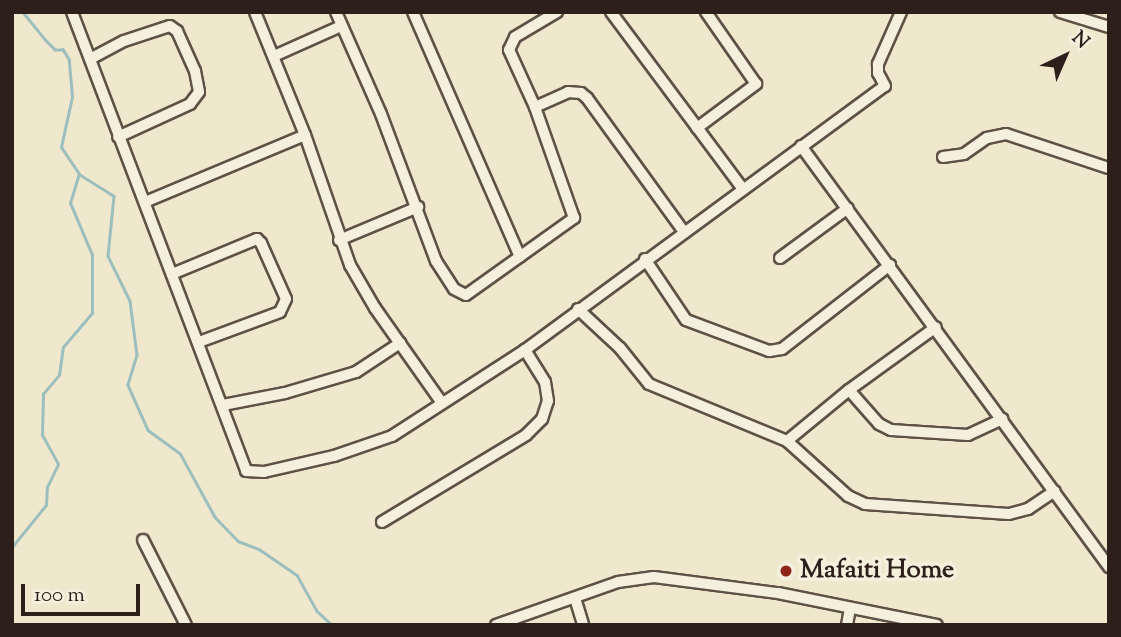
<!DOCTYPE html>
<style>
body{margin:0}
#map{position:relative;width:1121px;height:637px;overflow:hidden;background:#f0e8cc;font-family:"Sorts Mill Goudy",serif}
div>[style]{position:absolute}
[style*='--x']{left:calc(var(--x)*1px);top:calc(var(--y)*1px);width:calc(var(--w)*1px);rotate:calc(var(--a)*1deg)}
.stream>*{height:2.5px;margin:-1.25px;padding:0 1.25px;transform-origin:1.25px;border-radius:1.25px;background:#9cbfbe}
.roads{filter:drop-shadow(2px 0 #5e5146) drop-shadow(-2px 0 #5e5146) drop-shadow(0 2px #5e5146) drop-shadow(0 -2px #5e5146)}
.street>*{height:10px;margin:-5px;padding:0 5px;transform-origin:5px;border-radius:5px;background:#f5f0de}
.dots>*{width:19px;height:19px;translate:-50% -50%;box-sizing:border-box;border:4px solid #f5f0de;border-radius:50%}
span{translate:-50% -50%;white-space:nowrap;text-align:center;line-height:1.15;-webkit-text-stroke:7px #f5f0de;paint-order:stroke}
.poi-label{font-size:26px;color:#2d1f1a;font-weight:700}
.left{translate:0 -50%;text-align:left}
.frame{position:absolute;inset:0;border:14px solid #2d1f1a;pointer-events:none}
.north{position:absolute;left:1030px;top:21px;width:70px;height:70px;-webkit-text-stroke:5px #f5f0de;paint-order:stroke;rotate:44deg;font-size:19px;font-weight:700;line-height:28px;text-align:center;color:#2d1f1a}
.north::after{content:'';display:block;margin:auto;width:24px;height:32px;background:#2d1f1a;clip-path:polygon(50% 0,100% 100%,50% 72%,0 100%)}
.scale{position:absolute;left:21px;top:584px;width:119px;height:32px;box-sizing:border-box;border:4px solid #2d1f1a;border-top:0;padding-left:9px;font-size:21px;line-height:24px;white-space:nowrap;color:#2d1f1a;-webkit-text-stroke:5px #f5f0de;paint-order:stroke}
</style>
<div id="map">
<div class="stream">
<i style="--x:79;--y:174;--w:41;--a:32.2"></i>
<i style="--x:114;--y:196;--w:60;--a:95.7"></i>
<i style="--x:108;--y:256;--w:50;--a:63.9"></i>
<i style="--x:130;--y:301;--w:54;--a:82.6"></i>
<i style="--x:137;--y:355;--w:31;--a:107"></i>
<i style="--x:128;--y:385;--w:49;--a:66"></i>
<i style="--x:148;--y:430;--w:39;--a:36"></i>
<i style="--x:180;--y:453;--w:73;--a:61.3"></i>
<i style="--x:215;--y:517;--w:33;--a:46"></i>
<i style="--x:238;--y:541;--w:22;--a:21"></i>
<i style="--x:259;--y:549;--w:46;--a:34.4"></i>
<i style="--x:297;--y:575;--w:41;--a:60.9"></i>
<i style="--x:317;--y:611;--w:21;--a:43"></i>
<i style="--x:12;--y:547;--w:54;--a:-51"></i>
<i style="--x:46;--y:505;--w:18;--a:-87"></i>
<i style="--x:47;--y:487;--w:25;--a:-64"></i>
<i style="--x:58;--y:464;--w:33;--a:-119"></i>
<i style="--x:42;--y:435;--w:41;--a:-88.6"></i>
<i style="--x:43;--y:394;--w:25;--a:-50"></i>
<i style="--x:59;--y:375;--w:28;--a:-82"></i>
<i style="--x:63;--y:347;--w:45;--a:-49.5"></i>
<i style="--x:92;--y:313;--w:58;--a:-90"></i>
<i style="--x:92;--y:255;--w:56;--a:-112.9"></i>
<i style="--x:70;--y:203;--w:30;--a:-73"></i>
<i style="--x:79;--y:174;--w:32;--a:-124"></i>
<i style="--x:61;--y:147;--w:51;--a:-77.6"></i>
<i style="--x:72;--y:97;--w:37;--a:-95"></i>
<i style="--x:69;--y:60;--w:12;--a:-121"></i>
<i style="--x:63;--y:50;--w:8;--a:180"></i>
<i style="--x:55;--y:50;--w:14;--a:-135"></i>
<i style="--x:45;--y:40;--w:36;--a:-129"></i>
</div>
<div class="roads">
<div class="street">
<i style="--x:72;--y:12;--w:491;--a:69.2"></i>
<i style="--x:246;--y:471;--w:18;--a:3"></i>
<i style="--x:264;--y:472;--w:72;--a:-12.9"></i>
<i style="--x:334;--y:456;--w:61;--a:-19"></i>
<i style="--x:392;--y:436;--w:158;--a:-32.9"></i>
<i style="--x:525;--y:350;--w:446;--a:-36.3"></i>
<i style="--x:885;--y:86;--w:15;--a:-118"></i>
<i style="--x:878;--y:73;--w:9;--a:-90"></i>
<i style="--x:878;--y:64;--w:57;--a:-66.1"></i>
<i style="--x:255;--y:12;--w:133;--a:67.9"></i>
<i style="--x:305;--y:135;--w:138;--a:70.9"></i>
<i style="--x:350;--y:265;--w:50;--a:59.8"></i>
<i style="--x:375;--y:308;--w:116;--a:54.8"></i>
<i style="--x:336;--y:12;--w:111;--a:66.2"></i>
<i style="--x:381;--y:114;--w:157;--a:69.5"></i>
<i style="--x:436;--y:261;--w:33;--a:57"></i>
<i style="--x:454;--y:289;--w:13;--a:27"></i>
<i style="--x:466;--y:295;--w:133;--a:-35.5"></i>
<i style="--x:574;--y:218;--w:118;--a:-109.4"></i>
<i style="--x:535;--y:107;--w:63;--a:-114.5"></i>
<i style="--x:509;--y:50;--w:14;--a:-65"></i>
<i style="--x:515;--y:37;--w:49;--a:-30.8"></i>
<i style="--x:413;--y:12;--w:267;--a:66.4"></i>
<i style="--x:611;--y:12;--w:221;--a:53.3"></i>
<i style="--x:1060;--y:12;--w:51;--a:17"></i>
<i style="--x:274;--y:56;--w:73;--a:-24.1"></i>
<i style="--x:90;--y:59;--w:38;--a:-28"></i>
<i style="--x:124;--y:41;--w:48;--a:-18.1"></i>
<i style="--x:170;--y:26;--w:9;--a:36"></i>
<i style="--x:177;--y:31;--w:44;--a:65.8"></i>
<i style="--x:195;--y:71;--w:21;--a:79"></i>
<i style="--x:199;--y:92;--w:15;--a:127"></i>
<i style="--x:190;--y:104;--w:79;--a:155.4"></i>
<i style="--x:535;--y:107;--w:36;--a:-24"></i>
<i style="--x:568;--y:92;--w:13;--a:4"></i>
<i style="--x:581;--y:93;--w:8;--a:40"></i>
<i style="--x:587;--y:98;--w:165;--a:54.1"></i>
<i style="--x:697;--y:128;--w:74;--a:-36.7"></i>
<i style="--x:756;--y:84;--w:88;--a:-124.8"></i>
<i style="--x:801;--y:146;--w:522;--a:53.81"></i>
<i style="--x:943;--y:157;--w:21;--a:-8"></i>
<i style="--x:964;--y:154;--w:28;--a:-35"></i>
<i style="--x:987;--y:138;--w:19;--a:-12"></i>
<i style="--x:1006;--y:134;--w:108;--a:18.3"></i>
<i style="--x:145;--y:202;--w:173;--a:-22.7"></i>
<i style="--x:339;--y:240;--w:86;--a:-22.7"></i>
<i style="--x:780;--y:258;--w:84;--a:-36.3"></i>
<i style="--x:645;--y:259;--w:73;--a:56.1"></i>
<i style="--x:686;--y:320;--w:89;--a:20.5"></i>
<i style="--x:769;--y:351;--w:13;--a:-9"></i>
<i style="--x:782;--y:349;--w:137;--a:-37.9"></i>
<i style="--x:172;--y:274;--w:92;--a:-22.4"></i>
<i style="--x:257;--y:239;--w:6;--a:45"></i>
<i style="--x:261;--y:243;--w:61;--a:65.9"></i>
<i style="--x:286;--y:299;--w:14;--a:115"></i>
<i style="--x:280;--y:312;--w:86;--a:159.7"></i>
<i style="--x:578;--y:309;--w:57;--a:42.9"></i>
<i style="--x:620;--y:348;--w:46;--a:51.1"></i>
<i style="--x:649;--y:384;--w:149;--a:22.4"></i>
<i style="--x:787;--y:441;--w:80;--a:-39.4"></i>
<i style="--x:849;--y:390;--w:107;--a:-35.9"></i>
<i style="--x:849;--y:390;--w:45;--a:48.6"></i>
<i style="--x:879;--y:424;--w:13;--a:27"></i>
<i style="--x:891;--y:430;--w:77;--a:3.7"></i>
<i style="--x:968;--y:435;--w:38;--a:-25"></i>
<i style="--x:223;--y:405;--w:63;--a:-11"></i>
<i style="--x:285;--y:393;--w:74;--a:-16.5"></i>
<i style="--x:356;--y:372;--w:53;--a:-33.4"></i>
<i style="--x:787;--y:441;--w:82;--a:42"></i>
<i style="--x:848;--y:496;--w:19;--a:25"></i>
<i style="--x:865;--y:504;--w:144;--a:4"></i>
<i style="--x:1009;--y:514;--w:20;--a:-15"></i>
<i style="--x:1028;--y:509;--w:32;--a:-34"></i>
<i style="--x:382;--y:522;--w:168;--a:-31.1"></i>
<i style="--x:526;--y:435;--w:23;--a:-45"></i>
<i style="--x:542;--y:419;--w:19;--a:-72"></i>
<i style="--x:548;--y:401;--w:19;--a:-99"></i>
<i style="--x:545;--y:382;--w:38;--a:-122"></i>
<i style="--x:143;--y:540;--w:95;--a:63.2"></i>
<i style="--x:575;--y:598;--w:28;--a:73"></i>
<i style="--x:496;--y:625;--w:129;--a:-19.4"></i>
<i style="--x:618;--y:582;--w:36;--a:-8"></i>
<i style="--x:654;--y:577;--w:125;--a:7.4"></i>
<i style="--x:778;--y:593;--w:162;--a:11.4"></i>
<i style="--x:847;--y:625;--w:17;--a:-80"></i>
</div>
</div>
<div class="dots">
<i style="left:786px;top:571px;background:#8f2418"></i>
</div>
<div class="poi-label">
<span class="left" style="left:800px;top:571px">Mafaiti Home</span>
</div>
<div class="frame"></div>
<div class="north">N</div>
<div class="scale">100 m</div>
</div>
